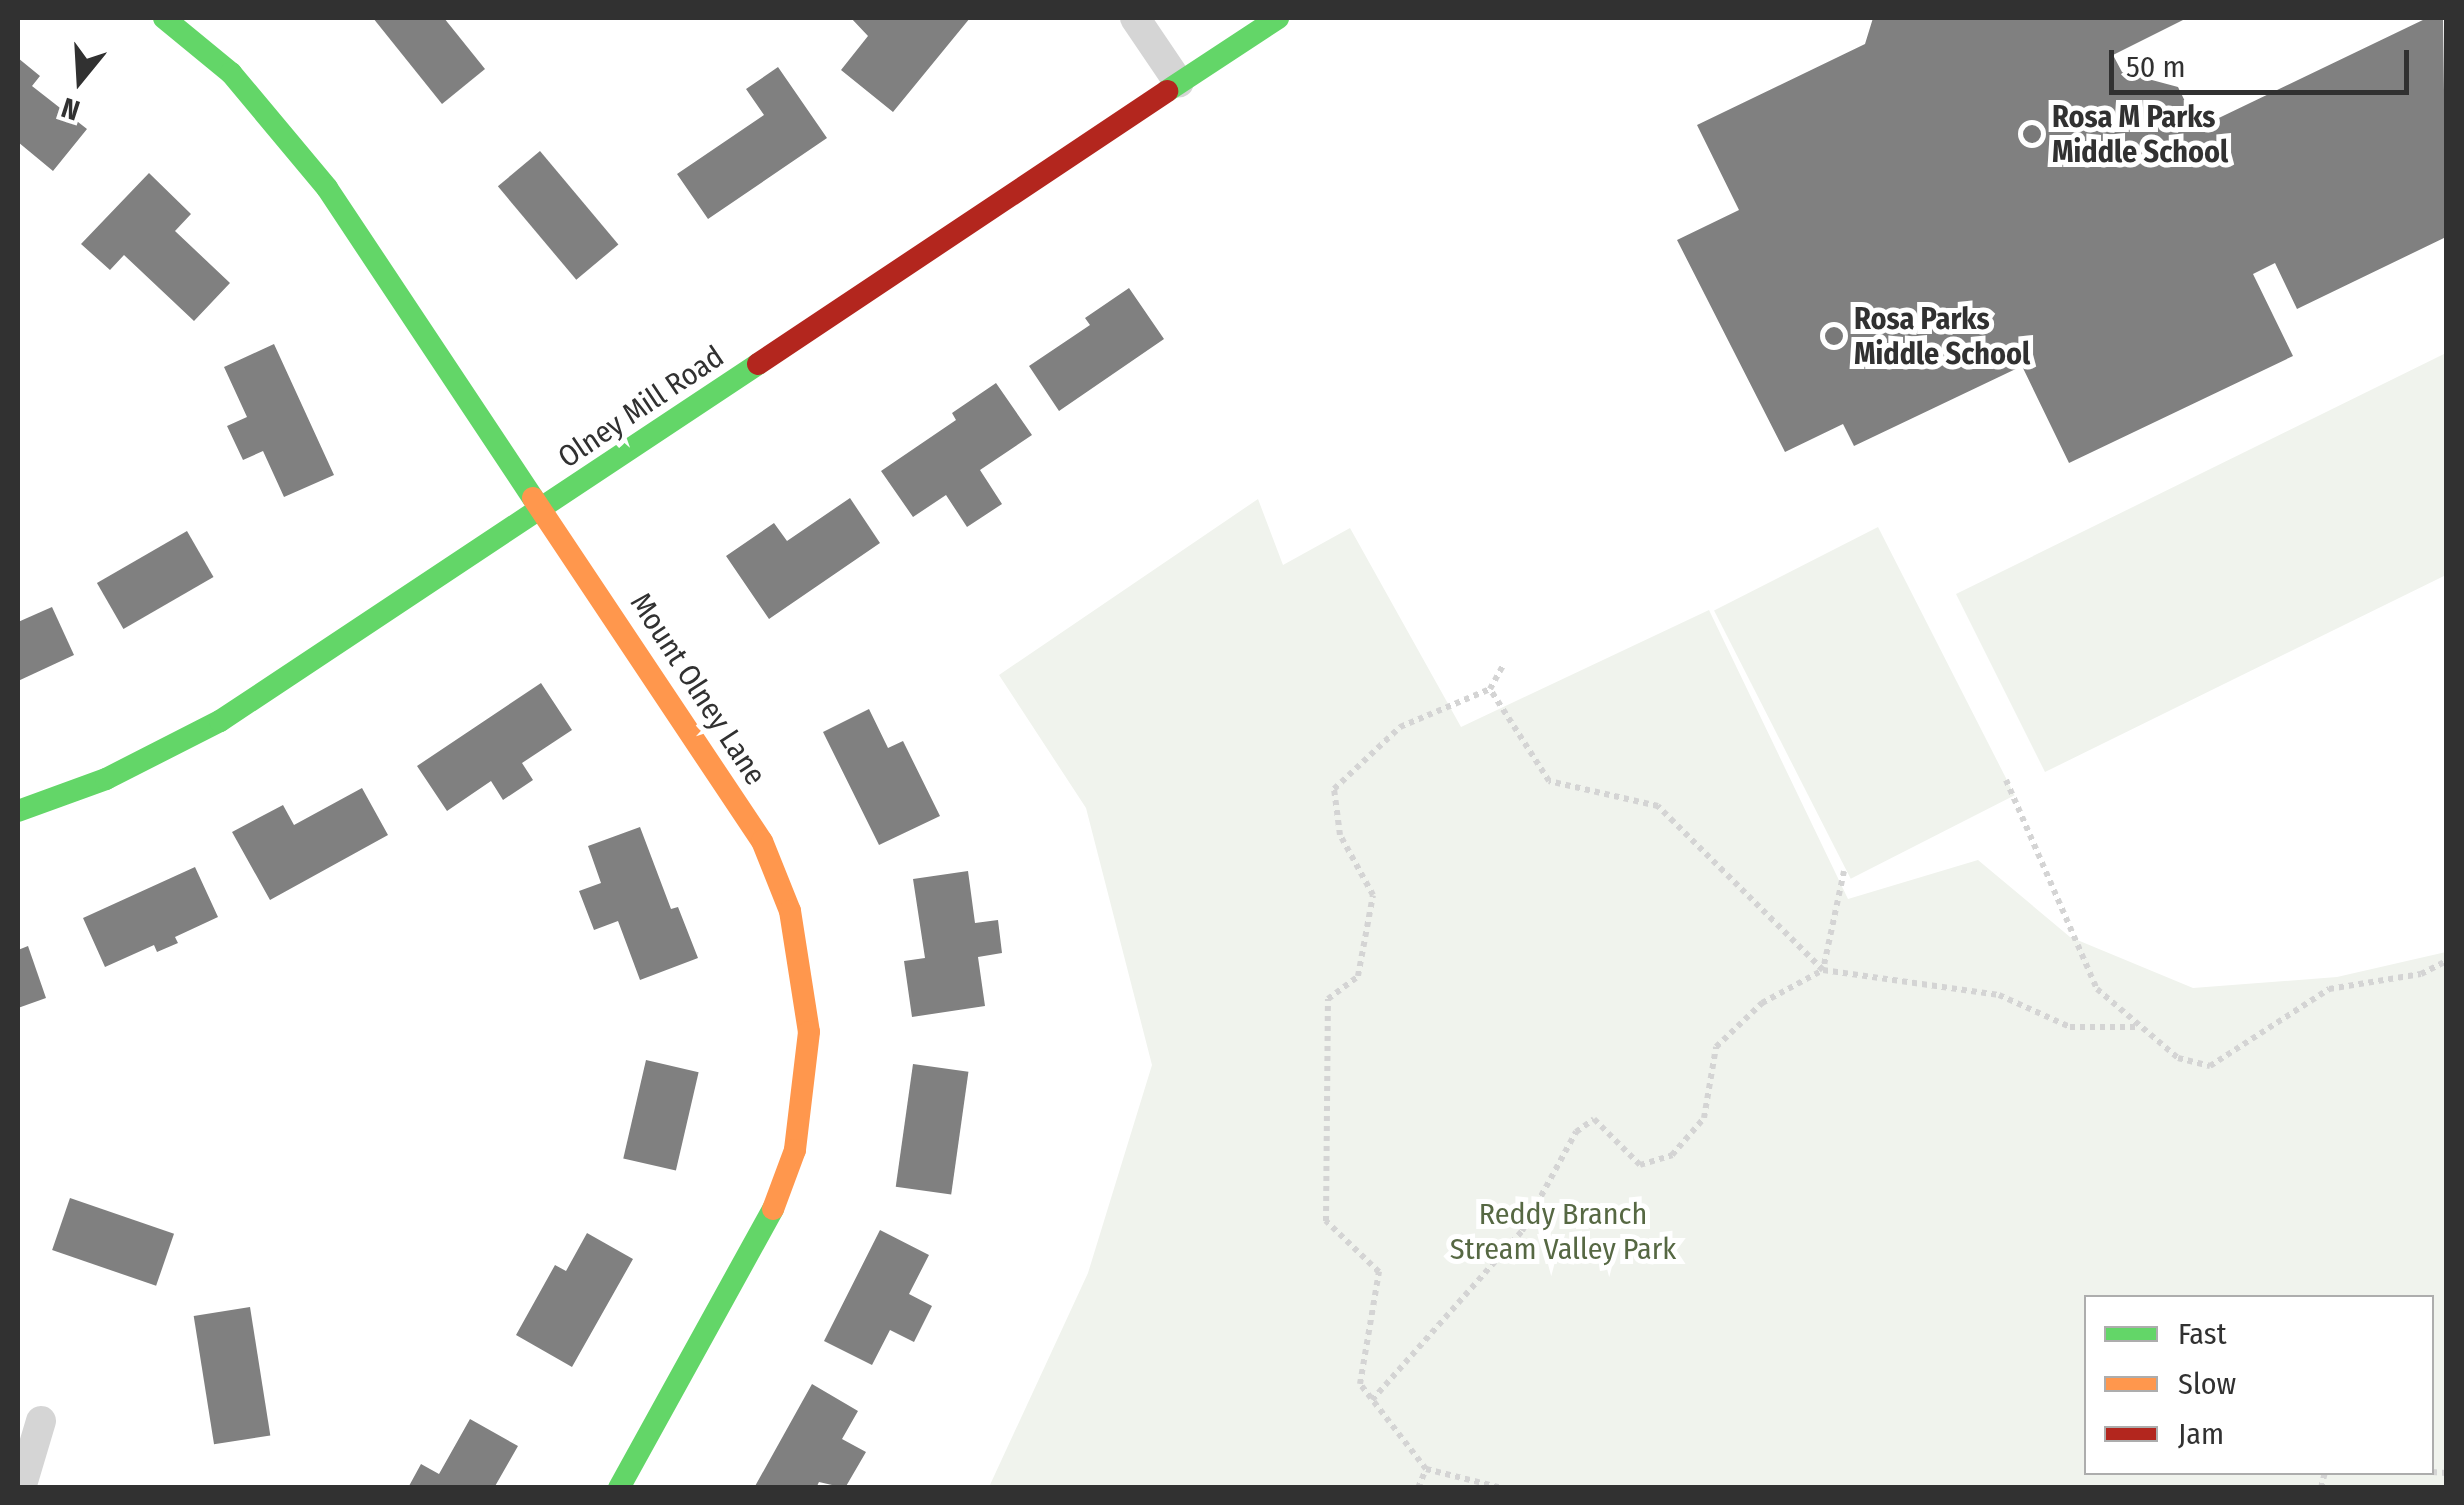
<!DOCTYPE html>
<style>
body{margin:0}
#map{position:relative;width:2464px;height:1505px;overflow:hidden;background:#fff;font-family:"Fira Sans Condensed",sans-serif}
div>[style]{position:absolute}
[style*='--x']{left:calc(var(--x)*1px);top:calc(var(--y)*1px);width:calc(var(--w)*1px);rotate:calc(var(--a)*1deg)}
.green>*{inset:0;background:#f0f3ed;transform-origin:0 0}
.building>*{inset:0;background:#808080;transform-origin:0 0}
.path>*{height:6px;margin-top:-3px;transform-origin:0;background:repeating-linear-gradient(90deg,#d4d4d4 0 5px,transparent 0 10px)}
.street>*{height:30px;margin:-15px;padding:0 15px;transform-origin:15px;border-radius:15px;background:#d5d5d5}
.fast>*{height:22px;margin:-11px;padding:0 11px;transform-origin:11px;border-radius:11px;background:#63d668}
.slow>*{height:22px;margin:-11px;padding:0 11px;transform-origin:11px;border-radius:11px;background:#ff974d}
.jam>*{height:22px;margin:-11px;padding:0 11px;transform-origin:11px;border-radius:11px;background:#b3261e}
.dots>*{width:28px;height:28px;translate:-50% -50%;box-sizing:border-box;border:5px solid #fff;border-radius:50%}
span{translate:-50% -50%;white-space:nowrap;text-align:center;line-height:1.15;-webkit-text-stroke:10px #fff;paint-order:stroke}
.poi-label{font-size:30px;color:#313131;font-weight:700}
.left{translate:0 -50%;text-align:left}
.street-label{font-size:30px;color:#313131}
.park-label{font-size:30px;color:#566843}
.frame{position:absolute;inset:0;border:20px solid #313131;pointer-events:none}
.legend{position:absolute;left:2084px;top:1295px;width:350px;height:180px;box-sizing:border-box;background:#fff;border:2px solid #adadad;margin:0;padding:12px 18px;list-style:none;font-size:30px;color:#313131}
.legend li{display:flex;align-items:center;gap:20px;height:50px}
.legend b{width:50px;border:2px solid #adadad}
.north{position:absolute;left:30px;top:30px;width:100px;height:100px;-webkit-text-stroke:8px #fff;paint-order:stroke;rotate:198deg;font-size:28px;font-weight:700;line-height:40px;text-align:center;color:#313131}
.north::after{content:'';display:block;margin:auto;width:35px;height:45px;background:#313131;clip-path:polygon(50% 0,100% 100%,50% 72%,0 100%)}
.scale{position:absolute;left:2109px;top:50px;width:300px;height:45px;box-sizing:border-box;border:5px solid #313131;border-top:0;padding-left:12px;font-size:30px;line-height:35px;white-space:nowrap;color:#313131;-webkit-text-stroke:8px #fff;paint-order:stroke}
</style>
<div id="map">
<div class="green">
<i style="clip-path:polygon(2446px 353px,2446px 575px,2045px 772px,1956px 594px)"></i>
<i style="clip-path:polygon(evenodd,1258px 499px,1283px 565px,1350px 528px,1461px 727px,1709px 610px,1848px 899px,1978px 860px,2070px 937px,2193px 988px,2337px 977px,2446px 952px,2446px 1487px,989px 1487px,1088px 1273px,1152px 1065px,1086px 808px,999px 675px,1258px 499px,2086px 1298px,2432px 1298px,2432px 1472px,2086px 1472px,2086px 1298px)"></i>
<i style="left:1878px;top:527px;width:301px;height:184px;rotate:63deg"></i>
</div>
<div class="building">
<i style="clip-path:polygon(373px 18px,444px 18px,485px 69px,442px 104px)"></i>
<i style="clip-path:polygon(851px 18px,970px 18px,893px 112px,841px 70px,868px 36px)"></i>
<i style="clip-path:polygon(1873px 18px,2187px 18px,2113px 55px,2122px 72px,2178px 87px,2198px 128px,2427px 18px,2443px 18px,2446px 237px,2297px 309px,2275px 263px,2253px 274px,2293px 356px,2069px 463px,2022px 366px,1854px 446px,1843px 424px,1785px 452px,1677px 240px,1739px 210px,1697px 125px,1865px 44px)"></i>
<i style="clip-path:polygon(18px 58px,40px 76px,32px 86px,87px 129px,53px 171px,18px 142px)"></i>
<i style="clip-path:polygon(778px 67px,827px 138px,708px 219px,677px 174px,764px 115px,746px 89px)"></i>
<i style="left:540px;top:151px;width:122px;height:55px;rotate:50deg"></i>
<i style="clip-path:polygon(149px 173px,191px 214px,175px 231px,230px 283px,194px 321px,124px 255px,110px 270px,81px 244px)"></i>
<i style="clip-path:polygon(1129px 288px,1164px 339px,1059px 411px,1029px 366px,1090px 325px,1085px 318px)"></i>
<i style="clip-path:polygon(274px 344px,334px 475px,284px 497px,263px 451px,243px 460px,227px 426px,247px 417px,224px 367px)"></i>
<i style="clip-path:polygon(996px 383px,1032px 435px,980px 470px,1002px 504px,967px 527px,946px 495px,913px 517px,881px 471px,956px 420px,952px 413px)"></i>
<i style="clip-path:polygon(850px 498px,880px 543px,769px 619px,726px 556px,774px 523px,787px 541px)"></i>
<i style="left:187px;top:531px;width:53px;height:104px;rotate:60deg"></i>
<i style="clip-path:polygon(52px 607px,74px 655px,18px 681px,18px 622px)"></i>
<i style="clip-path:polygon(541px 683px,572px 730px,522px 763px,533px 780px,503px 800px,491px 781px,447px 811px,417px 766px)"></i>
<i style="clip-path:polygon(869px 709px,888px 748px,903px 741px,940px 816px,879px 845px,823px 732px)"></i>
<i style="clip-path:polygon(362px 788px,388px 835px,270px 900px,232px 832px,283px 805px,294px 825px)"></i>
<i style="clip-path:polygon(640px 827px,671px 909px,678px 907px,698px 958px,640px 980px,618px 921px,594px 930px,579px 891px,601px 883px,588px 846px)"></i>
<i style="clip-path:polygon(195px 867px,218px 917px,175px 937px,178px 943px,157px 952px,154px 945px,105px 967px,83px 918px)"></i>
<i style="clip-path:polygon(968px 871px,975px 923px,998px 920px,1002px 953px,978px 957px,985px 1006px,912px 1017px,904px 961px,925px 958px,913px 879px)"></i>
<i style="clip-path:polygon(28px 946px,46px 998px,18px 1008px,18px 950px)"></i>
<i style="left:646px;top:1060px;width:54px;height:101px;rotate:13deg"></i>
<i style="left:913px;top:1064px;width:56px;height:124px;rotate:8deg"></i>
<i style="left:70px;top:1198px;width:110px;height:55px;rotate:19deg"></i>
<i style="clip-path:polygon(880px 1230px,929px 1255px,909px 1294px,932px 1306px,914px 1342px,890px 1330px,872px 1365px,824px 1341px)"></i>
<i style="clip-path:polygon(587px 1233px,633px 1259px,572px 1367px,516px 1335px,555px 1265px,566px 1271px)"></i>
<i style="left:250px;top:1307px;width:130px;height:57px;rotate:81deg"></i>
<i style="clip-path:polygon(812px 1384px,858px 1411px,842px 1439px,866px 1452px,845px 1488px,819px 1482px,816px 1488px,754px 1488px)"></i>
<i style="clip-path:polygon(470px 1419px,518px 1446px,494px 1488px,409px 1486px,421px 1464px,439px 1474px)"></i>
</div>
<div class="path">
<i style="--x:2006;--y:780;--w:228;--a:66.5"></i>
<i style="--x:2097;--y:989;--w:106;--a:40.4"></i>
<i style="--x:2178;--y:1058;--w:33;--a:14"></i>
<i style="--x:2210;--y:1066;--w:142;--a:-32.9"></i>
<i style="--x:2329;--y:989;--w:93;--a:-9.3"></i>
<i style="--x:2421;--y:974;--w:28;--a:-27"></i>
<i style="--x:1844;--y:871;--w:101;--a:102"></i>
<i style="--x:1823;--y:970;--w:178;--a:8.1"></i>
<i style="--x:1999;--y:995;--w:78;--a:24.3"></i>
<i style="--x:2070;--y:1027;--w:70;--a:0"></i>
<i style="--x:1372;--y:1400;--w:226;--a:-48.4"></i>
<i style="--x:1522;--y:1231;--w:113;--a:-61.4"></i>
<i style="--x:1576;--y:1132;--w:22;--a:-36"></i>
<i style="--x:1594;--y:1119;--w:65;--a:45"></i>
<i style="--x:1640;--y:1165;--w:34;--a:-17"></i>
<i style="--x:1672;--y:1155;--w:49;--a:-49.1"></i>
<i style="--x:1704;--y:1118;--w:72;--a:-80.4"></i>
<i style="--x:1716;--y:1047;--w:64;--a:-43.7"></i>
<i style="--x:1762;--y:1003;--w:69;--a:-28.4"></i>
<i style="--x:1823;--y:970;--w:233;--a:-135.2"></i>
<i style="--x:1658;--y:806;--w:112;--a:-167.1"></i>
<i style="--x:1549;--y:781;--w:109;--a:-122.7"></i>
<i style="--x:1426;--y:1469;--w:78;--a:14"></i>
<i style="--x:2432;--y:1472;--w:14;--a:4"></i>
<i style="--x:1418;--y:1488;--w:21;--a:-67"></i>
<i style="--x:1426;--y:1469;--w:108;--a:-127.8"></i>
<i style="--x:1360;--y:1384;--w:114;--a:-80.4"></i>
<i style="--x:1379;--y:1272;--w:74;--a:-136.1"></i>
<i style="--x:1326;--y:1221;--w:222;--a:-89.5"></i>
<i style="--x:1328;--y:999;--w:38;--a:-37"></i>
<i style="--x:1358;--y:976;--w:82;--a:-79.5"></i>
<i style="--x:1373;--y:895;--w:68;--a:-118.8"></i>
<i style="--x:1340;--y:835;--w:46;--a:-97.4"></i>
<i style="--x:1334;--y:789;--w:91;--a:-43.2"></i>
<i style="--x:1400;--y:727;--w:98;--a:-22.9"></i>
<i style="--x:1490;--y:689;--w:29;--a:-61"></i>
<i style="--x:2321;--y:1488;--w:16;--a:-76"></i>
</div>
<div class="street">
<i style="--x:1135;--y:18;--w:78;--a:55.9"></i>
<i style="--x:21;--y:1488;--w:70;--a:-73.4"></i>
</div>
<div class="fast">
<i style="--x:164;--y:18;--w:87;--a:39.4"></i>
<i style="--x:231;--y:73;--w:150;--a:50.1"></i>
<i style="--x:327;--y:188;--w:372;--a:56.4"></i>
<i style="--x:1167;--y:91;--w:133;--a:-33.3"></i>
<i style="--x:18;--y:811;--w:94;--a:-20"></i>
<i style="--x:106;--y:779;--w:128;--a:-27"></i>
<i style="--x:220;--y:721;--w:646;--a:-33.57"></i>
<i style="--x:619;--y:1488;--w:319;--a:-61.1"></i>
</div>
<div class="slow">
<i style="--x:533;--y:498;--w:412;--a:56.3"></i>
<i style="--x:762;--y:841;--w:75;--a:68.2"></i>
<i style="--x:790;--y:911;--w:122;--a:81.1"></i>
<i style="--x:809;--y:1032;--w:119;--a:96.8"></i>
<i style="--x:795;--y:1150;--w:63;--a:110.4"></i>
</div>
<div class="jam">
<i style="--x:758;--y:364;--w:492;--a:-33.7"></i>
</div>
<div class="dots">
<i style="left:2032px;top:134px;background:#797979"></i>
<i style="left:1834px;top:336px;background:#797979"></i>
</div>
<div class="poi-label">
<span class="left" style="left:2052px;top:134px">Rosa M Parks<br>Middle School</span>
<span class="left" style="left:1854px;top:336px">Rosa Parks<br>Middle School</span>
</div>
<div class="street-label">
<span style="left:641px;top:407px;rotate:-34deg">Olney Mill Road</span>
<span style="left:698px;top:689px;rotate:57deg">Mount Olney Lane</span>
</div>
<div class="park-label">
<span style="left:1563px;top:1231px">Reddy Branch<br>Stream Valley Park</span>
</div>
<div class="frame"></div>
<ul class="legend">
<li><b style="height:12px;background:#63d668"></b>Fast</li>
<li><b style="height:12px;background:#ff974d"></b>Slow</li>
<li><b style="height:12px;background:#b3261e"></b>Jam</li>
</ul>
<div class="north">N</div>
<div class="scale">50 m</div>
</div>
